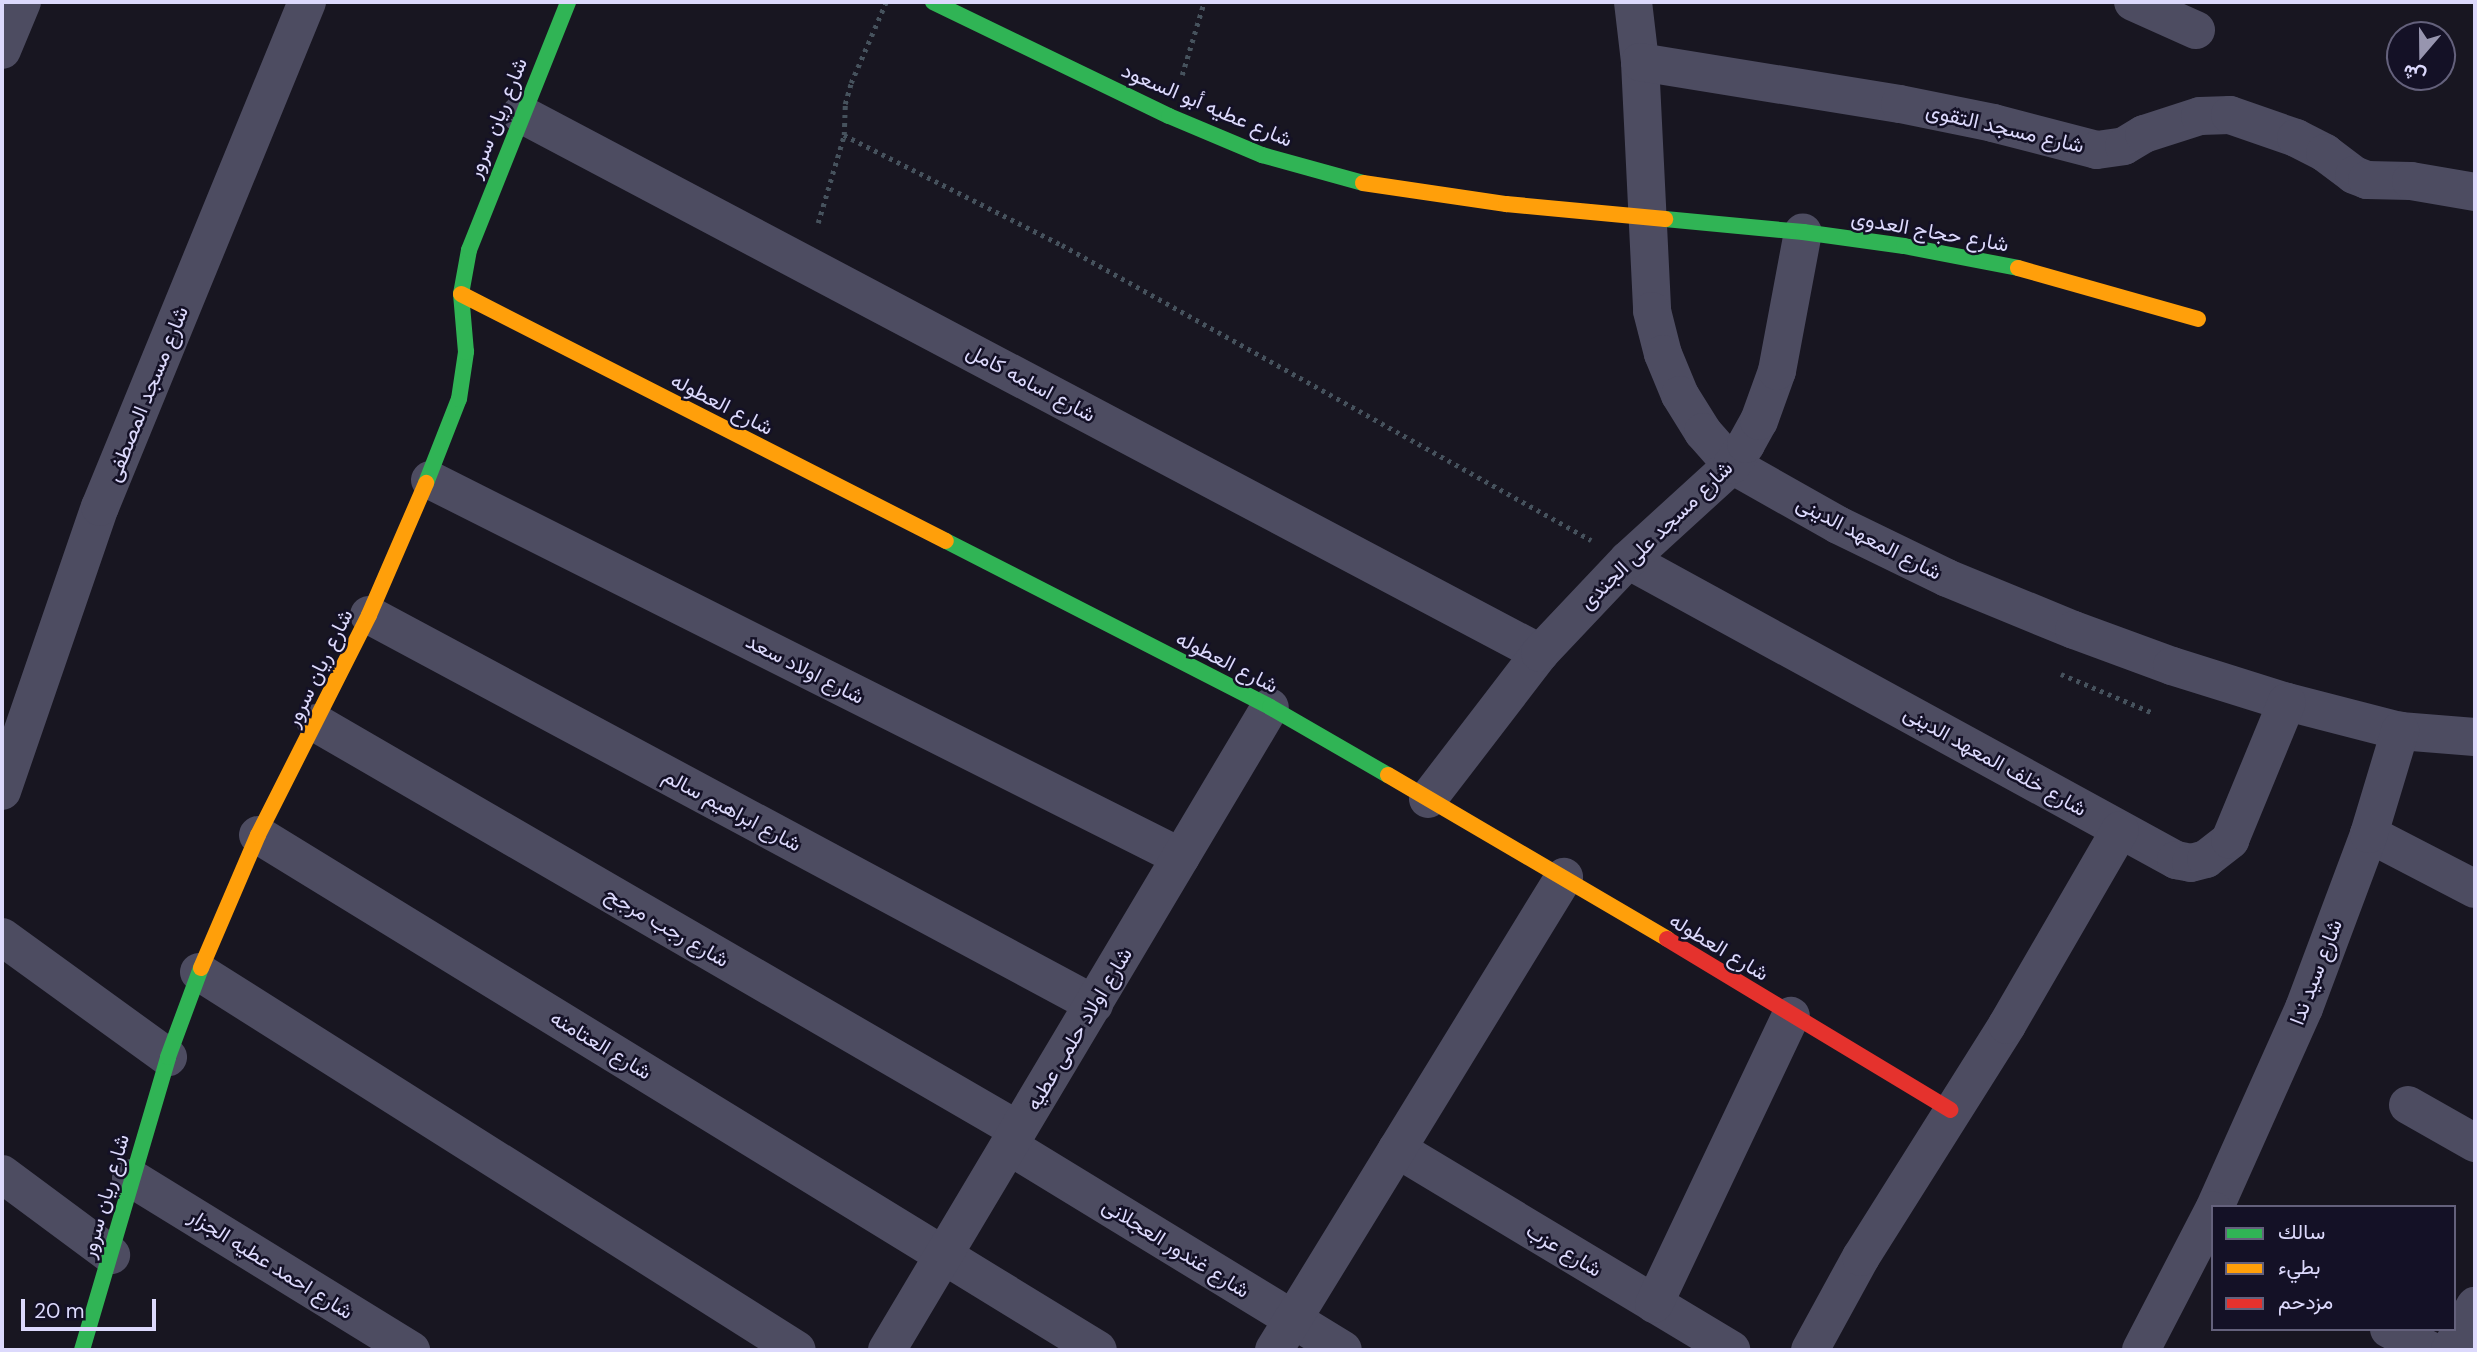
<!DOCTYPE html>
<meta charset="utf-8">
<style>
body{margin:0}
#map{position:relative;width:2477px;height:1352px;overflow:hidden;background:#181621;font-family:"DM Sans",Vazirmatn,sans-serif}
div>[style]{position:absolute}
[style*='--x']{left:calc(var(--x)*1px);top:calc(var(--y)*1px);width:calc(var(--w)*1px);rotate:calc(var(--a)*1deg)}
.path>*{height:4.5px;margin-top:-2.25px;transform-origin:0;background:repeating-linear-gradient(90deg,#46525d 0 3.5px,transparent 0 8.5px)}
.street>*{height:38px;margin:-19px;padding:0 19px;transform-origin:19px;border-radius:19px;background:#4d4c61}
.fast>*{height:16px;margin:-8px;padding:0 8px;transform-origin:8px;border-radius:8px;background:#30b455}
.slow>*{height:16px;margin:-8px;padding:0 8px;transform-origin:8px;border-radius:8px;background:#ff9f0a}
.jam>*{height:16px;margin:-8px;padding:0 8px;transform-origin:8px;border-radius:8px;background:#e5322d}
span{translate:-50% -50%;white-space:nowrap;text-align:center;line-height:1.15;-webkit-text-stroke:5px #141126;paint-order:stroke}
.street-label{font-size:21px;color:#dcd9fc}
.frame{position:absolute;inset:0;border:4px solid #dcd9fc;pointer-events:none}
.legend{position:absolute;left:2211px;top:1205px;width:245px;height:126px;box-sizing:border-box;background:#141126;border:2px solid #64617c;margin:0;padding:9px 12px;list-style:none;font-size:21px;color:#dcd9fc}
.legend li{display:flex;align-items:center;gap:14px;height:35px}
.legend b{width:35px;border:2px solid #64617c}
.north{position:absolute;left:2386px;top:21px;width:70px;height:70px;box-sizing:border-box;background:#141126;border:2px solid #64617c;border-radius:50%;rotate:200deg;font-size:19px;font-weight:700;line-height:28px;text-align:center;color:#dcd9fc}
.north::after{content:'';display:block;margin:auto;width:24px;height:32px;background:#9795af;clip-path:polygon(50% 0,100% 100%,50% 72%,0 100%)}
.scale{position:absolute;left:21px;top:1299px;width:135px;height:32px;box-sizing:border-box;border:4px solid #dcd9fc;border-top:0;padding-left:9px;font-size:21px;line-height:24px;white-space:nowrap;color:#dcd9fc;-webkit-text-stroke:5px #141126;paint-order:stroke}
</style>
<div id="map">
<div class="path">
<i style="--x:1182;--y:75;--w:76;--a:-73.2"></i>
<i style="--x:844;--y:135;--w:244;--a:26.8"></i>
<i style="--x:1062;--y:245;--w:606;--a:29.15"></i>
<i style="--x:818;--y:223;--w:92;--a:-73.5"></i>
<i style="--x:844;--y:135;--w:31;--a:-88"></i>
<i style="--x:845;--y:104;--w:22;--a:-74"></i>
<i style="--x:851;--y:83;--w:88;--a:-66.6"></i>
<i style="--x:2061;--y:674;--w:98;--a:22.9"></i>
</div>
<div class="street">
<i style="--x:1633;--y:2;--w:60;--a:83.3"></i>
<i style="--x:1640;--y:62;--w:249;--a:87.2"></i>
<i style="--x:1652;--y:311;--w:44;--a:75.7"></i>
<i style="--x:1663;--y:354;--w:44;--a:67.5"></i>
<i style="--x:1680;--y:395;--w:44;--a:58.1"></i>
<i style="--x:1703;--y:432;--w:44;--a:48.7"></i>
<i style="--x:1732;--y:465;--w:122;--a:29.5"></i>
<i style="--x:1838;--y:525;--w:121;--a:25.9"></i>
<i style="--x:1947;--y:578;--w:137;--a:22.3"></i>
<i style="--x:2074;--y:630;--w:104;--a:20.2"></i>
<i style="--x:2172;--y:666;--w:121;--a:17.4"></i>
<i style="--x:2287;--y:702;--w:117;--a:14.4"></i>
<i style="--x:2400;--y:731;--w:75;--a:4.6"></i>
<i style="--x:2133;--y:2;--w:69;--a:24"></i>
<i style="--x:2;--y:50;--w:52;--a:-67.4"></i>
<i style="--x:1640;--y:62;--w:263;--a:9.2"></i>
<i style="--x:1900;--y:104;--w:95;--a:11.5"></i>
<i style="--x:1993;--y:123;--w:107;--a:14.6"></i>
<i style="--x:2097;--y:150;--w:27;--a:-8"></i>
<i style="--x:2124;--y:146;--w:23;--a:-31"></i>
<i style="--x:2144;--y:134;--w:59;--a:-17.8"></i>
<i style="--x:2200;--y:116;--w:30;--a:-2"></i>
<i style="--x:2230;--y:115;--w:70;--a:19.2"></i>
<i style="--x:2296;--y:138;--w:33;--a:27"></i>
<i style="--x:2325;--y:153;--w:36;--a:37"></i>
<i style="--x:2354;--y:175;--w:14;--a:21"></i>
<i style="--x:2367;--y:180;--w:44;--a:1.3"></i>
<i style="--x:2411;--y:181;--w:65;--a:9.8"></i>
<i style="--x:521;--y:114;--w:1153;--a:27.88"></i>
<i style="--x:430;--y:480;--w:840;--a:26.66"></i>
<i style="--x:1628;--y:560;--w:625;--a:28.7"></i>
<i style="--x:2176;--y:860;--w:15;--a:11"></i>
<i style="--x:2191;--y:863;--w:16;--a:-15"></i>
<i style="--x:2206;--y:859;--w:31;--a:-38"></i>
<i style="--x:2230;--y:840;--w:149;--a:-67.6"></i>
<i style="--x:369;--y:615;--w:823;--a:28.22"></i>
<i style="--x:316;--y:723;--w:811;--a:30.1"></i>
<i style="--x:2;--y:791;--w:300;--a:-71"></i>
<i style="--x:100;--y:507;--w:546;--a:-67.71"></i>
<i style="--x:1428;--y:799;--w:184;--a:-52.5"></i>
<i style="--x:1540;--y:653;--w:128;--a:-46.6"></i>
<i style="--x:1628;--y:560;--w:141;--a:-42.4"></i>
<i style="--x:1732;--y:465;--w:25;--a:-56"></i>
<i style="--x:1746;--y:444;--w:26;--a:-61"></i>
<i style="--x:1759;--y:421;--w:53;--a:-70.2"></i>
<i style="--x:1777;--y:371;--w:141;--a:-79.4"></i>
<i style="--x:2369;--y:834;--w:119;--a:27.4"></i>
<i style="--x:258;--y:835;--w:985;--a:31.51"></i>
<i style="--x:2;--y:937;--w:205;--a:35.9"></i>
<i style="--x:199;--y:972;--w:707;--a:32.3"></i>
<i style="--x:2408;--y:1105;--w:77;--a:29.6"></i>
<i style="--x:1009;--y:1146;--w:391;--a:31.4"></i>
<i style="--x:1397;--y:1149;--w:390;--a:31"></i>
<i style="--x:2;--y:1174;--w:136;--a:36.6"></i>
<i style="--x:131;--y:1178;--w:329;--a:31.6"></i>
<i style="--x:2215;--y:1207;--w:218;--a:-65.9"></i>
<i style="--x:2304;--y:1008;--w:186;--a:-69.5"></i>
<i style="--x:2369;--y:834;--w:108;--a:-73.2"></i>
<i style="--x:1654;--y:1304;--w:319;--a:-64.6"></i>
<i style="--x:2389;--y:1329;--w:45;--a:27.7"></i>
<i style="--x:887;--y:1350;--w:748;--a:-59.22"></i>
<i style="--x:1274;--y:1350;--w:555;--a:-58.49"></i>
<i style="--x:1810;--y:1350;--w:106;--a:-61.3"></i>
<i style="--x:1861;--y:1257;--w:274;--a:-57.8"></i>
<i style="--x:2007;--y:1025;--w:225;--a:-59.9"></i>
<i style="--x:2141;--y:1350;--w:157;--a:-62.6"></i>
<i style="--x:2450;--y:1350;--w:51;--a:-60.4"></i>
</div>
<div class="fast">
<i style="--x:933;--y:2;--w:262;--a:25.8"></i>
<i style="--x:1169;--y:116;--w:101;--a:22.8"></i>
<i style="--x:1262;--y:155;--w:105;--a:15.5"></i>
<i style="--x:1665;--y:219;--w:139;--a:5.4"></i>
<i style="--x:1803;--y:232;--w:102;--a:7.9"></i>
<i style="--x:1904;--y:246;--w:116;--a:10.9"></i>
<i style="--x:426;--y:483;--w:90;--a:-68.6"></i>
<i style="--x:459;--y:399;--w:48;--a:-81.5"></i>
<i style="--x:466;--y:352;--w:58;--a:-94.9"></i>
<i style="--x:461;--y:294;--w:45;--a:-79.7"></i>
<i style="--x:469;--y:250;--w:267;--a:-68.2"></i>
<i style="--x:946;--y:541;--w:364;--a:27.1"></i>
<i style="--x:1270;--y:707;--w:136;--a:30"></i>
<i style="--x:82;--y:1350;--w:305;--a:-73.6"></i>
<i style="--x:168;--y:1057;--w:95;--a:-69.7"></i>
</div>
<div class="slow">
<i style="--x:1363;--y:183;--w:145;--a:8.4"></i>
<i style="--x:1506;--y:204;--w:160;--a:5.4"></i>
<i style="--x:2018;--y:268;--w:187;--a:15.8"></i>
<i style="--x:461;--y:294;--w:544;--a:26.99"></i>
<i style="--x:1388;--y:775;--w:324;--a:30.4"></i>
<i style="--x:201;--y:968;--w:145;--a:-66.8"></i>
<i style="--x:258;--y:835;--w:246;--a:-63.2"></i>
<i style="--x:369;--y:615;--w:144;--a:-66.6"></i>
</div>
<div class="jam">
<i style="--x:1667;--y:939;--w:331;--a:31.1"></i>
</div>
<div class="street-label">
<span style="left:1207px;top:105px;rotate:23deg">شارع عطيه أبو السعود</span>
<span style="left:497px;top:118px;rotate:-68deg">شارع ريان سرور</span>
<span style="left:2005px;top:128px;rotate:13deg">شارع مسجد التقوى</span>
<span style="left:1930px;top:231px;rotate:10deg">شارع حجاج العدوى</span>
<span style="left:1031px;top:383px;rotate:28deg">شارع اسامه كامل</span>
<span style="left:147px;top:394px;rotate:-68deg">شارع مسجد المصطفى</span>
<span style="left:722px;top:404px;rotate:27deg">شارع العطوله</span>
<span style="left:1656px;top:535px;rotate:-44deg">شارع مسجد على الجندى</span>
<span style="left:1869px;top:538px;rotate:27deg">شارع المعهد الدينى</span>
<span style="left:1227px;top:662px;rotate:27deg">شارع العطوله</span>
<span style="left:319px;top:668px;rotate:-64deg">شارع ريان سرور</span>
<span style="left:805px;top:669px;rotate:27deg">شارع اولاد سعد</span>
<span style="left:1995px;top:761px;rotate:29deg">شارع خلف المعهد الدينى</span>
<span style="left:732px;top:810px;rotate:28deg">شارع ابراهيم سالم</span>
<span style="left:667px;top:927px;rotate:30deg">شارع رجب مرجح</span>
<span style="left:1719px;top:947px;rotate:31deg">شارع العطوله</span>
<span style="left:2316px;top:972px;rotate:-69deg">شارع سيد ندا</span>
<span style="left:1079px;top:1029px;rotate:-59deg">شارع اولاد حلمى عطيه</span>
<span style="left:601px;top:1045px;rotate:31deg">شارع العتامنه</span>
<span style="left:105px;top:1196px;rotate:-74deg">شارع ريان سرور</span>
<span style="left:1176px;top:1248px;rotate:32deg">شارع غندور العجلانى</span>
<span style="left:1564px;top:1250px;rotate:31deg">شارع عزب</span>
<span style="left:271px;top:1264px;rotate:32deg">شارع احمد عطيه الجزار</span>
</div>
<div class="frame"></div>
<ul class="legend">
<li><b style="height:9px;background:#30b455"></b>سالك</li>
<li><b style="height:9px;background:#ff9f0a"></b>بطيء</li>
<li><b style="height:9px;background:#e5322d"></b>مزدحم</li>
</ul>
<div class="north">ش</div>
<div class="scale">20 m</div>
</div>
